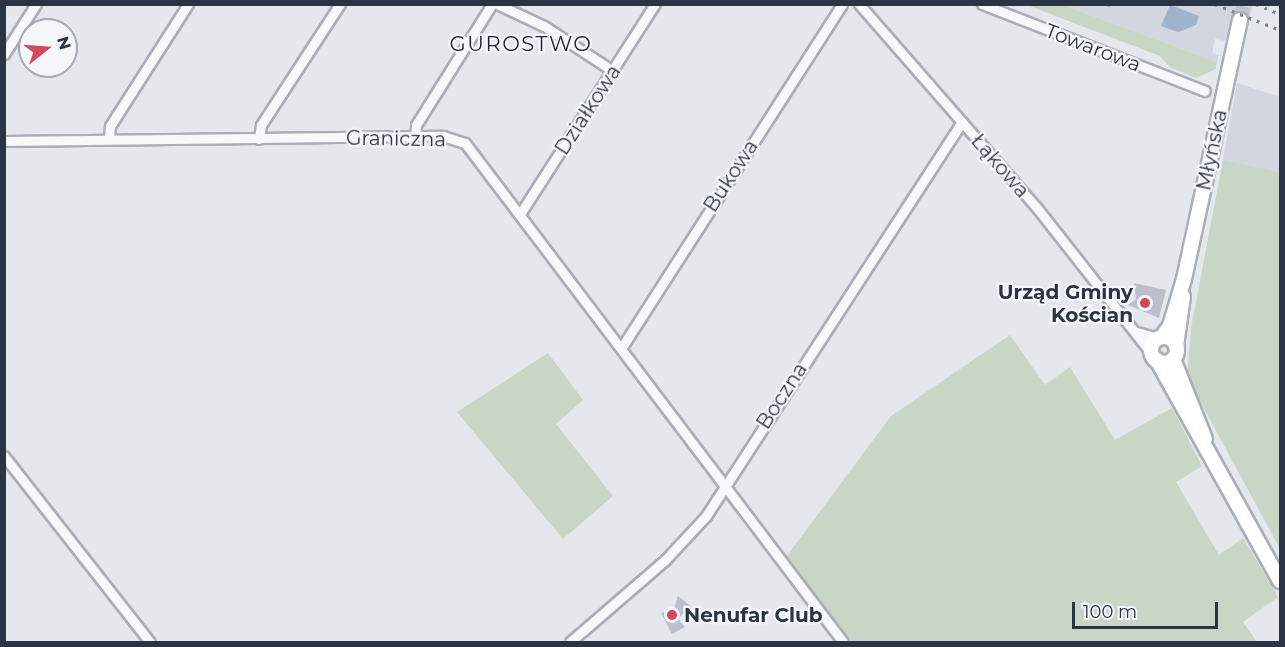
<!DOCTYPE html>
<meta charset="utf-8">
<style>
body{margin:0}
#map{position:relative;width:1285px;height:647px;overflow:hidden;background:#e4e7ec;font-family:Montserrat,sans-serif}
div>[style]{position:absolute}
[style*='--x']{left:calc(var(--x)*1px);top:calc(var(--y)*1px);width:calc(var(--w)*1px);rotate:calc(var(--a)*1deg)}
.built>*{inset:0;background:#d2d6de}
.green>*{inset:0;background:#c9d6c5}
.water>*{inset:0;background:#9fb4cc}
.building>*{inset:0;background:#bbc0ca}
.secondary-tunnel>*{height:14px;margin-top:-7px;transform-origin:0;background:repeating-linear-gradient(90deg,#bfc3cb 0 14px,transparent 0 21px)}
.roads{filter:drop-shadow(2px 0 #a9aeb7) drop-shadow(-2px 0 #a9aeb7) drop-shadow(0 2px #a9aeb7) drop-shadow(0 -2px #a9aeb7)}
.street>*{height:9px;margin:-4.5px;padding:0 4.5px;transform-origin:4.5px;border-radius:4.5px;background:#f7f8fa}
.secondary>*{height:14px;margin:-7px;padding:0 7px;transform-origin:7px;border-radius:7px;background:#fff}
.secondary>.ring{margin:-7px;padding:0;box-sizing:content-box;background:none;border:14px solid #fff;border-radius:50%}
.rail>*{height:3px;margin-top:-1.5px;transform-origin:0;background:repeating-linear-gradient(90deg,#7d8696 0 3px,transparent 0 9px)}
.dots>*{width:16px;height:16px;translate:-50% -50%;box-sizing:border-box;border:3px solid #f4f6f9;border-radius:50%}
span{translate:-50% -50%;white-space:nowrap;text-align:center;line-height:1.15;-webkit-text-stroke:4.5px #f4f6f9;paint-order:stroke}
.street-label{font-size:20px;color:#2b3445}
.poi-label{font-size:20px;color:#2b3445;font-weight:700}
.right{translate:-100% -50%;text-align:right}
.left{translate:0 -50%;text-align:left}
.neighbourhood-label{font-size:21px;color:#1d2536;letter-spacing:1.5px}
.frame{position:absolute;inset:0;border:6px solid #2b3445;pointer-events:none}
.north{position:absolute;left:18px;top:18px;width:60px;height:60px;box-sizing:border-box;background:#f4f6f9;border:2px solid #a4a8b1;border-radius:50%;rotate:73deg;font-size:16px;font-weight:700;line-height:24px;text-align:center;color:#2b3445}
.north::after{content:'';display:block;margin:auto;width:21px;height:27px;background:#d1495b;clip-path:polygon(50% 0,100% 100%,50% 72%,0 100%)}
.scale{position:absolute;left:1072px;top:602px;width:146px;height:27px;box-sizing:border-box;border:3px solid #2b3445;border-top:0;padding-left:8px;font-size:18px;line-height:21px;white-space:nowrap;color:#2b3445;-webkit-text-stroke:4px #f4f6f9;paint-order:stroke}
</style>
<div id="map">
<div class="built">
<i style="clip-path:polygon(1063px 5px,1253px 5px,1249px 22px,1231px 18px,1225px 41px,1215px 39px,1212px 53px,1219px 55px,1217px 62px)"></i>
<i style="clip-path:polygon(1237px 83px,1280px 97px,1280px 172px,1223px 160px)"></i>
</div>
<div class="green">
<i style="clip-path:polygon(1027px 5px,1063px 5px,1217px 62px,1216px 69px,1196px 78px,1170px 67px,1160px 56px)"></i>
<i style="clip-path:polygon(1223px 160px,1280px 172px,1280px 549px,1187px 377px,1191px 328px)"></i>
<i style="clip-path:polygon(1010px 335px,1045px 385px,1070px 367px,1115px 440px,1172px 408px,1202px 466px,1176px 482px,1219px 555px,1243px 538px,1278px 597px,1243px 622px,1257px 642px,852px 642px,786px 557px,891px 416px)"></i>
<i style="clip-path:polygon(548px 353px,583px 400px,556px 424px,613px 496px,563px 539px,457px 412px)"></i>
</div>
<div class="water">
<i style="clip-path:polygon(1170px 5px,1199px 16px,1196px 25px,1178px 32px,1161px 26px)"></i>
</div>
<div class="building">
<i style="clip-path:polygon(1134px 283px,1166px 290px,1159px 318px,1128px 305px,1136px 299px)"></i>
<i style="clip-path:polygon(678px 596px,691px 606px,678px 619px,685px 627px,672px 634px,661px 613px,674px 609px)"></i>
</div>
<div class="secondary-tunnel">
<i style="--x:1240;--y:20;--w:16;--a:-76"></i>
</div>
<div class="roads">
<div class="street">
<i style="--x:497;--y:4;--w:52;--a:25.1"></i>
<i style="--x:544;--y:26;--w:82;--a:33.1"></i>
<i style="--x:859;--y:4;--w:271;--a:48.9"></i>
<i style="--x:1037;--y:208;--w:184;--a:51.8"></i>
<i style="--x:982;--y:4;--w:239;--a:21.3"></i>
<i style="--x:4;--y:54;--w:59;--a:-57.4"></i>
<i style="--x:415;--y:137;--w:12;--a:-85"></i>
<i style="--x:416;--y:125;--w:143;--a:-57.9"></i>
<i style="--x:109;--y:139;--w:13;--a:-86"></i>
<i style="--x:110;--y:126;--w:145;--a:-57.4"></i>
<i style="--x:259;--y:139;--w:14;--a:-82"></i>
<i style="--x:261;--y:125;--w:145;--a:-56.9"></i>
<i style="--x:4;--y:141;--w:439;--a:-0.7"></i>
<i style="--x:443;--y:136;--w:23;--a:18"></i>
<i style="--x:465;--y:143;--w:626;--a:52.86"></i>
<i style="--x:520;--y:214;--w:250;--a:-57.3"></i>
<i style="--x:1137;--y:332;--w:22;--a:16"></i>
<i style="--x:622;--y:347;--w:407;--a:-57.3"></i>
<i style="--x:4;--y:456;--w:236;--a:51.9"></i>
<i style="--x:570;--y:642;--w:127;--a:-40.8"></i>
<i style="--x:666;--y:559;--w:59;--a:-47.1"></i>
<i style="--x:706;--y:516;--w:470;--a:-57"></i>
</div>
<div class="secondary">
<i style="--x:1162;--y:337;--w:14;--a:-54"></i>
<i style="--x:1170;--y:326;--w:49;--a:-73.4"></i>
<i style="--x:1184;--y:279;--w:265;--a:-77.8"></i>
<i class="ring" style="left:1151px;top:337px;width:12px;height:12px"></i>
<i style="--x:1176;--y:346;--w:50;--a:-82"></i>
<i style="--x:1173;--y:359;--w:86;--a:68.2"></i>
<i style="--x:1157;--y:360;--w:253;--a:60.9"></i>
</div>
</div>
<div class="rail">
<i style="--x:1107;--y:4;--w:3;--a:18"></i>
<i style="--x:1215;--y:4;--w:70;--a:21.8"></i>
<i style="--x:1256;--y:4;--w:26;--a:23"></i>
</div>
<div class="dots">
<i style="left:1145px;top:303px;background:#d1495b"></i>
<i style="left:672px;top:615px;background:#d1495b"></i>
</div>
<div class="street-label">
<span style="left:1093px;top:48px;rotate:21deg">Towarowa</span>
<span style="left:588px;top:110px;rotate:-57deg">Działkowa</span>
<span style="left:396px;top:139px;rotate:1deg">Graniczna</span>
<span style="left:1212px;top:150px;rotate:-78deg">Młyńska</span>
<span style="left:1000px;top:166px;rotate:49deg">Łąkowa</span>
<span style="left:731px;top:176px;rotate:-57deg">Bukowa</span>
<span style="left:782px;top:396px;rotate:-57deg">Boczna</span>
</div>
<div class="poi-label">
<span class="right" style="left:1133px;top:304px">Urząd Gminy<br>Kościan</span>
<span class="left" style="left:684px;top:615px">Nenufar Club</span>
</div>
<div class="neighbourhood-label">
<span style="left:521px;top:44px">GUROSTWO</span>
</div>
<div class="frame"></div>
<div class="north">N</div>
<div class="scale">100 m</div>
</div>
